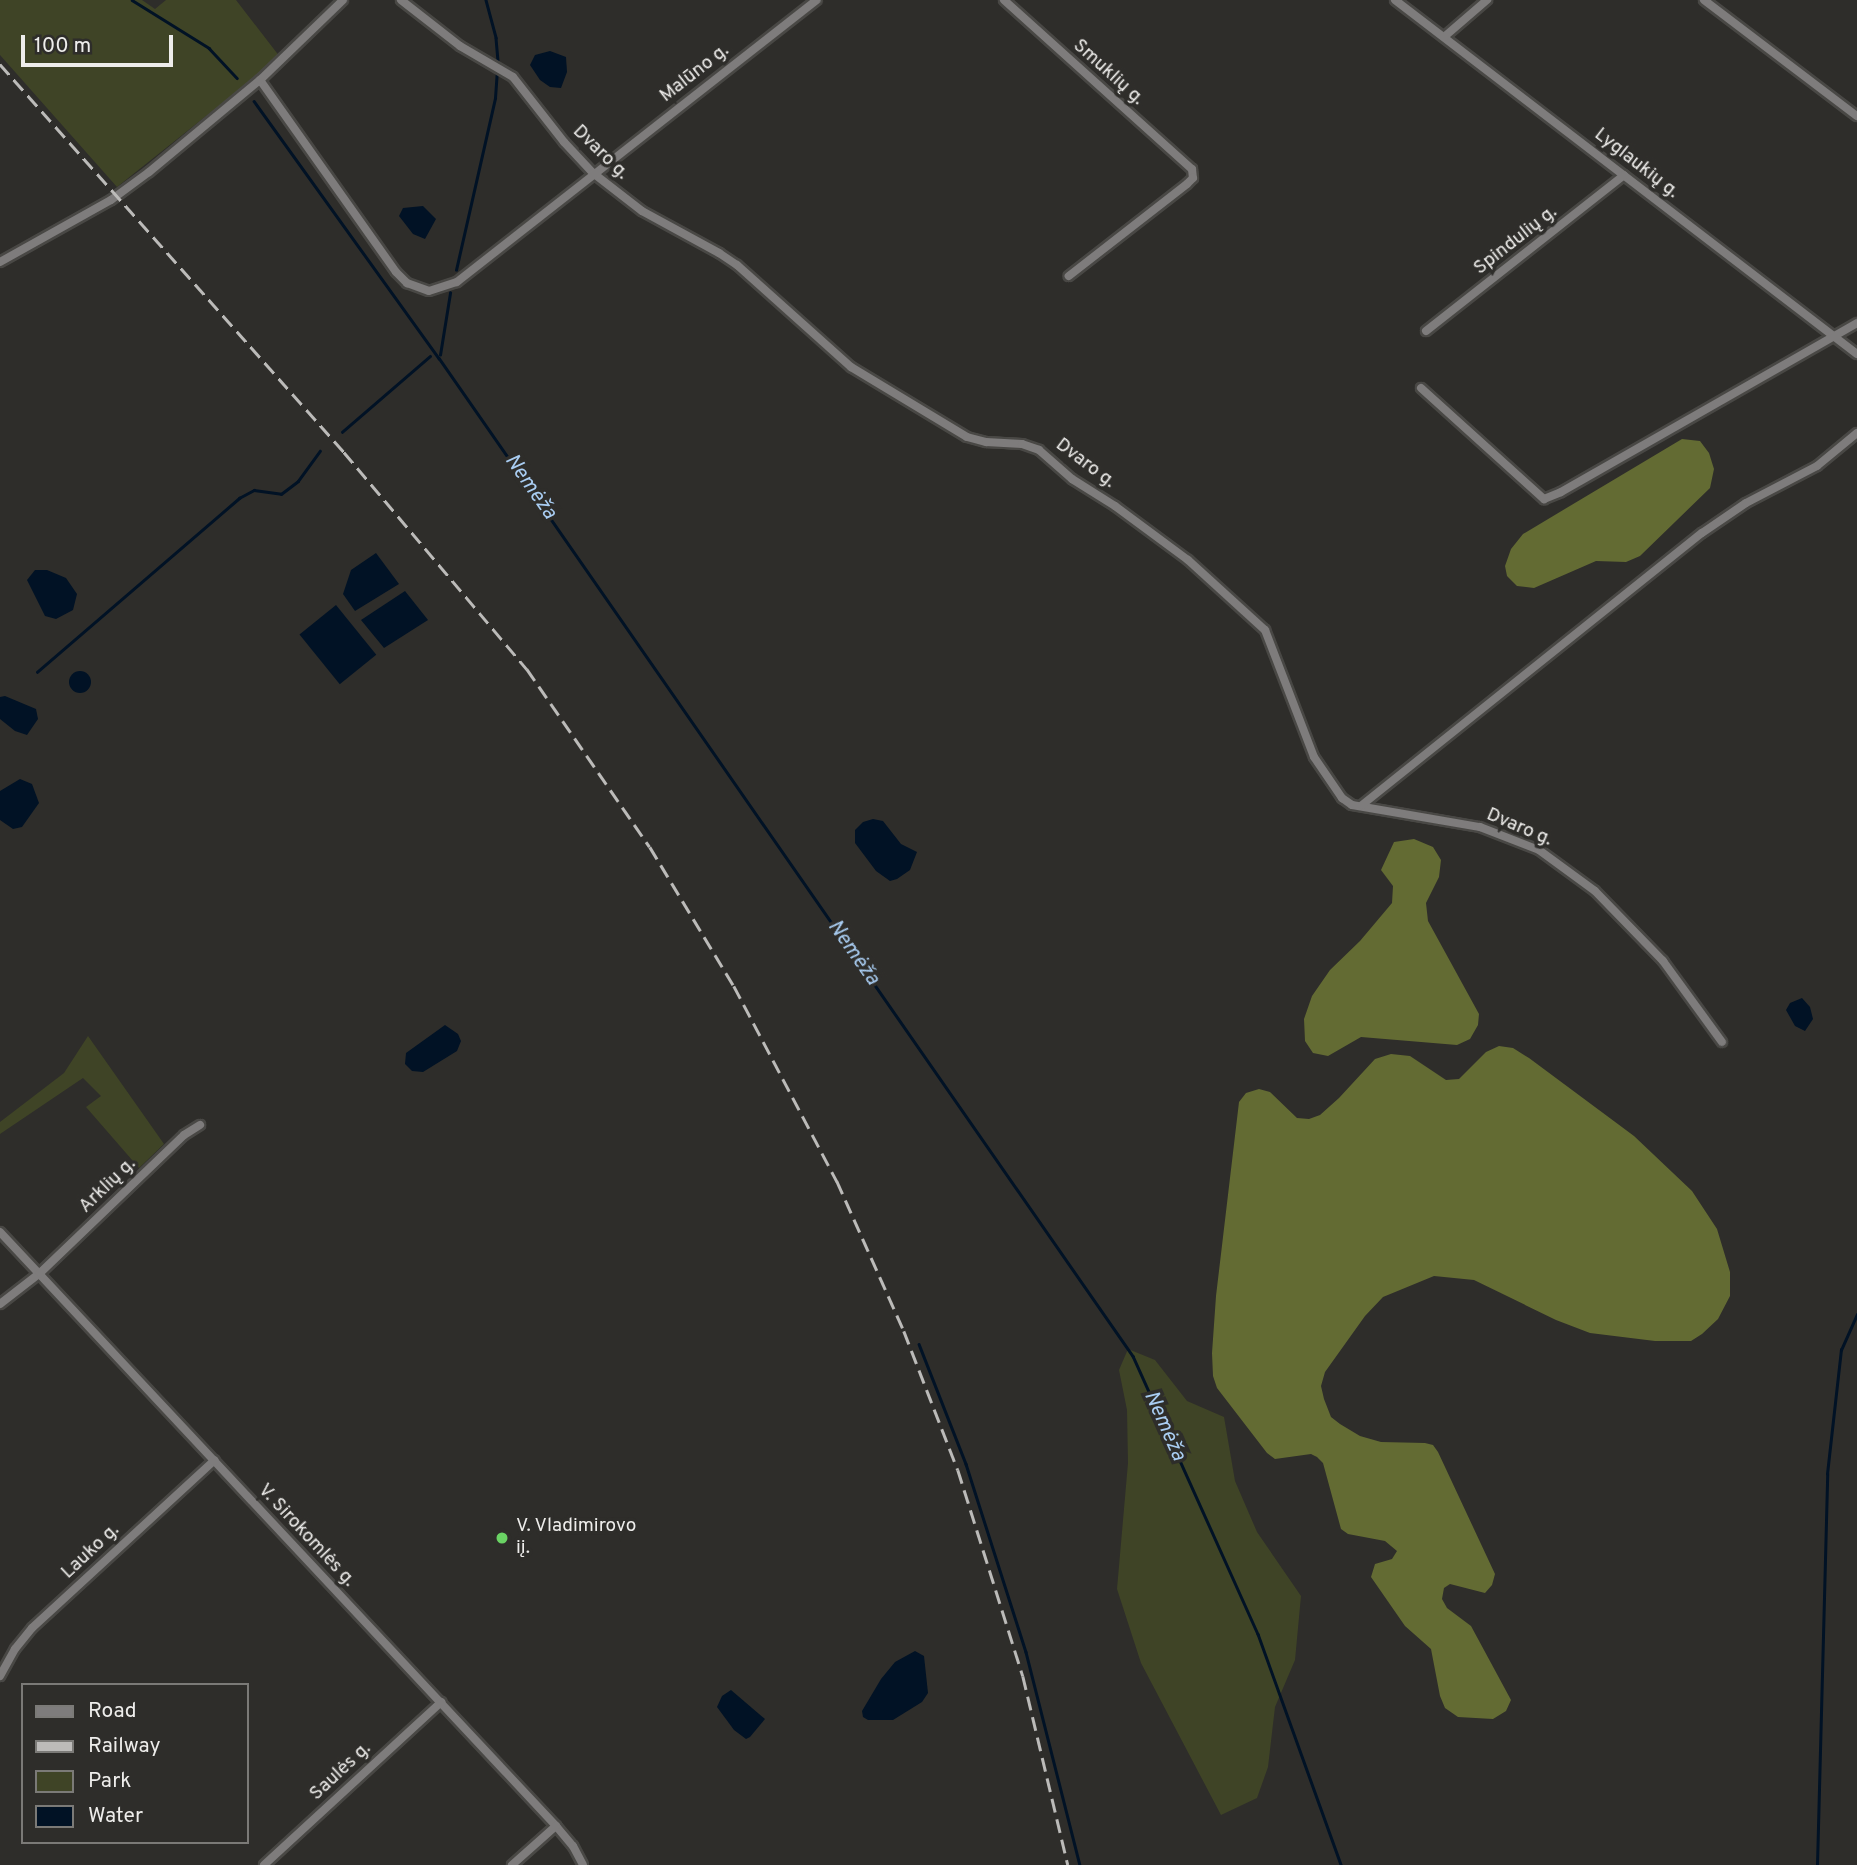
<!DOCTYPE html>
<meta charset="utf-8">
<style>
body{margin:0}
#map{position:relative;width:1857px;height:1865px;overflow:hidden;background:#2e2d2a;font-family:Overpass,sans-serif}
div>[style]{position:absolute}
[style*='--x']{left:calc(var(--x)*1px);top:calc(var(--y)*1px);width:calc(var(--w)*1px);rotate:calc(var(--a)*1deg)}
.green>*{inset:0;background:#3f4426}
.forest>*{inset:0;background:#636b33}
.water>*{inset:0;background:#011225;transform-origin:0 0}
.round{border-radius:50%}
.stream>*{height:2.5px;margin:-1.25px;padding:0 1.25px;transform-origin:1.25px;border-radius:1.25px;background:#011225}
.roads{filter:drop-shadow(2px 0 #494845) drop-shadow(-2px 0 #494845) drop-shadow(0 2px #494845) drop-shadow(0 -2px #494845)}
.minor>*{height:8px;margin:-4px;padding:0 4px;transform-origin:4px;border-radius:4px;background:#7e7c7c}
.rail>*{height:2.5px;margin-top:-1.25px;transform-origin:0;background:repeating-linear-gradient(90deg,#bcbbb9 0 14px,transparent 0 21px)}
.dots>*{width:19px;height:19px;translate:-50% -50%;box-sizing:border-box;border:4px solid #2e2d2a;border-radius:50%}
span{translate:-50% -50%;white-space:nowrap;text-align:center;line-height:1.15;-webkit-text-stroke:7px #2e2d2a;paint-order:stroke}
.street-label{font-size:19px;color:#eeedeb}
.poi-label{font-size:19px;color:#eeedeb}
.left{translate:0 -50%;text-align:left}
.water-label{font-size:21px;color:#a9cdf2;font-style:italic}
.legend{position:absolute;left:21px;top:1683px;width:228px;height:161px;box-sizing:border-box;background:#2e2d2a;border:2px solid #7b7a77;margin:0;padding:9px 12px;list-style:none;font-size:21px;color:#eeedeb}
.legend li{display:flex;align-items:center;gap:14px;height:35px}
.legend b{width:35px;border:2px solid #7b7a77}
.scale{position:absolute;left:21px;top:35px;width:152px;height:32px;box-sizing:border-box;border:4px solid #eeedeb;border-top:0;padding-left:9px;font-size:21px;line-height:24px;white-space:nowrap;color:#eeedeb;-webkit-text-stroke:5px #2e2d2a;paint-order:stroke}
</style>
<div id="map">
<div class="green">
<i style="clip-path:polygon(0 0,142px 0,155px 9px,166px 0,236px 0,280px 57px,117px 187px,0 55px)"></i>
<i style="clip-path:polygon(88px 1036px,164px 1144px,139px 1168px,86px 1107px,101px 1096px,83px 1078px,0 1134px,0 1122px,64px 1073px)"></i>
<i style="clip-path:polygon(1128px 1349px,1155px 1360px,1187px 1401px,1224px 1417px,1235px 1481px,1257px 1532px,1301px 1596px,1295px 1660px,1275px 1707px,1268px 1767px,1257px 1798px,1221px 1815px,1141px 1663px,1117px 1589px,1128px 1463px,1127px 1410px,1119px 1370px)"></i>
</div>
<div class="forest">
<i style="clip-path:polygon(1682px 439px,1700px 441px,1709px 453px,1714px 469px,1710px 488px,1640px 556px,1626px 562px,1596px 561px,1534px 588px,1517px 586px,1507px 576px,1505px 566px,1511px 549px,1523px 534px)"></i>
<i style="clip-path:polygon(1414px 839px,1433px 847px,1441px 860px,1439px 877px,1426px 903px,1428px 921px,1479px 1014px,1478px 1025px,1470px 1039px,1457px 1045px,1361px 1037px,1328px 1056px,1313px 1053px,1305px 1041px,1304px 1019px,1312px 996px,1330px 970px,1360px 941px,1392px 903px,1393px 886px,1381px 870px,1394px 842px)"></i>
<i style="clip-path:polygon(1499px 1046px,1513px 1048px,1529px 1058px,1634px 1136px,1692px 1191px,1717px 1229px,1730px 1272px,1730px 1296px,1718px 1319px,1702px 1334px,1691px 1341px,1655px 1341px,1590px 1333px,1556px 1320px,1474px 1280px,1434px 1276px,1383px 1297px,1365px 1316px,1325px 1372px,1321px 1386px,1324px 1399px,1331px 1417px,1340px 1424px,1360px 1436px,1381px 1442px,1425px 1443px,1433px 1445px,1438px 1452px,1495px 1574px,1492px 1585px,1485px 1593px,1450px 1584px,1444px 1588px,1442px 1599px,1447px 1608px,1471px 1626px,1511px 1700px,1506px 1711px,1493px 1719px,1458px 1717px,1445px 1708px,1440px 1696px,1431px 1649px,1405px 1626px,1371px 1577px,1375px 1564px,1392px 1559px,1397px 1551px,1385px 1541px,1348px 1534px,1341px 1529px,1323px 1463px,1317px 1457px,1311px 1454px,1275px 1459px,1267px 1453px,1217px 1388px,1213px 1376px,1212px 1353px,1216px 1296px,1239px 1102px,1246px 1093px,1259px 1089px,1270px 1092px,1297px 1118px,1309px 1119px,1320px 1115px,1339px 1098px,1375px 1059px,1391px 1054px,1410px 1056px,1446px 1080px,1459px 1079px,1486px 1052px)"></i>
</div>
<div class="water">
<i style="clip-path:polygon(550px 51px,566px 57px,567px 72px,561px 88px,550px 87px,540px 80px,530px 65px,535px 55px)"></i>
<i style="clip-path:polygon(423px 206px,436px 219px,425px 239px,413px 234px,399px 216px,403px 208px)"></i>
<i style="clip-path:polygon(376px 553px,399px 584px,355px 611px,343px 594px,351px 570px)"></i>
<i style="clip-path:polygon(35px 570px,47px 570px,66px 578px,77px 594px,73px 610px,56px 619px,45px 616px,27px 580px)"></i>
<i style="clip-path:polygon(405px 591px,428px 620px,384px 648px,361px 620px)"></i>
<i style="left:336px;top:605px;width:64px;height:47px;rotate:51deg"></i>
<i class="round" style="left:69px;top:671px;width:22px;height:22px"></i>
<i style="clip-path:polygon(5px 696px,36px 709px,38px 719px,27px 735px,15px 731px,0 719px,0 697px)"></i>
<i style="clip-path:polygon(20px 779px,32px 784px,39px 803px,22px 827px,13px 829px,0 820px,0 791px)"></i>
<i style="clip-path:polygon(873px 819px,883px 821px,901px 844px,917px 852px,910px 870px,897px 879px,890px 881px,876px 871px,855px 843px,855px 830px,863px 822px)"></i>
<i style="clip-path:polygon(1802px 998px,1810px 1007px,1813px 1019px,1805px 1031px,1795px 1026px,1786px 1010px,1790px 1003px)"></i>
<i style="clip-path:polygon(445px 1025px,458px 1034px,461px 1041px,457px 1051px,423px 1072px,412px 1071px,405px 1064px,406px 1053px)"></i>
<i style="clip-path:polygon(915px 1651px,924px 1656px,928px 1693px,922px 1702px,893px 1720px,868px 1720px,863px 1717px,862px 1711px,881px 1679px,895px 1662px)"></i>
<i style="clip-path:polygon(731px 1690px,765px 1719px,750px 1737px,746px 1739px,734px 1730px,717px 1707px,722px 1696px)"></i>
</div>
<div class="stream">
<i style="--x:132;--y:0;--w:91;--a:31.9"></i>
<i style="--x:209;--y:48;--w:41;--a:47"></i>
<i style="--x:486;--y:0;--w:39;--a:75"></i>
<i style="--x:496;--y:38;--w:22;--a:85"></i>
<i style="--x:254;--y:101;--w:317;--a:54.3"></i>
<i style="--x:439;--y:358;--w:1216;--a:55.19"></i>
<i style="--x:1133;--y:1356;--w:305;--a:65.8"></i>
<i style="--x:1258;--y:1634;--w:245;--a:70.2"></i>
<i style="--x:456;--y:270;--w:176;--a:-77.2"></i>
<i style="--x:495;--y:98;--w:26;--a:-86"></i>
<i style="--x:440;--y:355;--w:63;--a:-80.8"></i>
<i style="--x:342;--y:432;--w:116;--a:-40.8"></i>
<i style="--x:37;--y:672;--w:267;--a:-40.7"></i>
<i style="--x:239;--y:498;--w:17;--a:-28"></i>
<i style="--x:254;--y:490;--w:27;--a:8"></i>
<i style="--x:281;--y:494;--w:21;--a:-37"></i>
<i style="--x:298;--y:481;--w:37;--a:-54"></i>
<i style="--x:919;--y:1344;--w:129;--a:68.6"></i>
<i style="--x:966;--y:1464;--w:197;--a:72.3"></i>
<i style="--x:1026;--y:1652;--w:220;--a:75.8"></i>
<i style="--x:1817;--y:1865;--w:391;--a:-88.5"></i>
<i style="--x:1827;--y:1474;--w:125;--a:-83.6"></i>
<i style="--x:1841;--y:1350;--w:39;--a:-66"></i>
</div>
<div class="roads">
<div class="minor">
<i style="--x:401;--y:0;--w:75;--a:37.9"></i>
<i style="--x:460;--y:46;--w:61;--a:30.3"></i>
<i style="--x:513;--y:77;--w:83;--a:51.9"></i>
<i style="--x:564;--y:142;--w:42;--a:46.9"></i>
<i style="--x:593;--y:173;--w:62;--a:37.8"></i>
<i style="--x:642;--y:211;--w:88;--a:28.6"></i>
<i style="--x:719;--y:253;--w:22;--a:34"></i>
<i style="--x:737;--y:265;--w:153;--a:41.8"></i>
<i style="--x:851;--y:367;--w:135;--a:31.1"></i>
<i style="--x:967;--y:437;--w:20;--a:15"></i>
<i style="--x:986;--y:442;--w:36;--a:3"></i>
<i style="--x:1022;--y:444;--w:18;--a:19"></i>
<i style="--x:1039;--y:450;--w:44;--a:41.3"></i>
<i style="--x:1072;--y:479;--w:51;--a:32.1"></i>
<i style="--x:1115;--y:506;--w:91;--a:36.5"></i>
<i style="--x:1188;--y:560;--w:104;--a:42.3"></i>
<i style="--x:1265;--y:630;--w:136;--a:68.9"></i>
<i style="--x:1314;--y:757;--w:50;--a:55.7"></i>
<i style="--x:1342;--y:798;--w:12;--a:35"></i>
<i style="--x:1352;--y:805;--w:130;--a:9.8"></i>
<i style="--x:1480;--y:827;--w:63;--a:21.3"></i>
<i style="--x:1539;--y:850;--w:69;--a:36.2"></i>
<i style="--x:1595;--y:891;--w:98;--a:45.8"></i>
<i style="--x:1663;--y:961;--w:100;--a:53.9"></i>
<i style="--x:1004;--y:0;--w:253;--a:42"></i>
<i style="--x:1192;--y:169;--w:9;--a:84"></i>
<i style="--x:1193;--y:178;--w:8;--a:135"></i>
<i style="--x:1187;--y:184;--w:150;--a:142.1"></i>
<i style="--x:1395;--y:0;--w:582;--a:37.46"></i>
<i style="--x:1704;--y:0;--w:192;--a:37.2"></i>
<i style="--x:1444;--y:37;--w:57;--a:-40.7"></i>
<i style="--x:260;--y:80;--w:235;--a:54.7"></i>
<i style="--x:396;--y:272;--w:16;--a:45"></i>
<i style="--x:407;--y:283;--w:23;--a:20"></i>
<i style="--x:429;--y:291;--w:29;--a:-18"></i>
<i style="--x:457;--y:282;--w:457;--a:-38.1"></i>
<i style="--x:0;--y:262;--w:127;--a:-29.2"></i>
<i style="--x:111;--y:200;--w:47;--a:-36.4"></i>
<i style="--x:149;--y:172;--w:144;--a:-39.7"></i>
<i style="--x:260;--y:80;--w:115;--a:-43.9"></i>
<i style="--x:1426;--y:331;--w:252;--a:-38.2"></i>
<i style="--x:1421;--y:388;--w:166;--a:42.1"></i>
<i style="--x:1544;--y:499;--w:18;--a:-22"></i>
<i style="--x:1561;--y:492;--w:341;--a:-29.7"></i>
<i style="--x:1362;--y:805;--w:435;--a:-38.7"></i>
<i style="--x:1702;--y:533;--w:53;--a:-34.3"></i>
<i style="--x:1746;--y:503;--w:80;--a:-27.5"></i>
<i style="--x:1817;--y:466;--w:52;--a:-39.5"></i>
<i style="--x:0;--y:1232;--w:814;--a:46.89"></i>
<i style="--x:556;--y:1826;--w:26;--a:50"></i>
<i style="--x:573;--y:1846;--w:21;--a:62"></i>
<i style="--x:0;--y:1304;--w:51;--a:-37.8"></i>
<i style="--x:40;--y:1273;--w:199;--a:-43.8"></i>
<i style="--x:184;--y:1135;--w:19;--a:-32"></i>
<i style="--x:0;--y:1676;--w:31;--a:-61"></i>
<i style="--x:15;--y:1649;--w:27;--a:-51"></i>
<i style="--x:32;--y:1628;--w:248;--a:-42.6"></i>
<i style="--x:264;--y:1865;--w:241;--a:-42.6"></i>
<i style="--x:512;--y:1865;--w:59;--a:-41.6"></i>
</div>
</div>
<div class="rail">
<i style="--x:0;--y:64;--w:519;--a:48.44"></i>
<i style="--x:344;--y:452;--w:284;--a:49.9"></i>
<i style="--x:527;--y:669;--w:216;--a:55.4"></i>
<i style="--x:650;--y:847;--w:162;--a:58.9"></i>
<i style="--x:734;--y:986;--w:221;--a:62.2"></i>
<i style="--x:837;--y:1181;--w:164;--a:65.9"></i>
<i style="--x:904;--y:1331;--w:149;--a:68.8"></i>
<i style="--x:958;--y:1470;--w:216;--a:72.5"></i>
<i style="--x:1023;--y:1676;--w:194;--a:76.6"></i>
</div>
<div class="dots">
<i style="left:502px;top:1538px;background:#6ad364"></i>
</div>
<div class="street-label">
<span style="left:1108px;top:73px;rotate:42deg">Smuklių g.</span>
<span style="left:695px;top:74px;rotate:-38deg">Malūno g.</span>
<span style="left:600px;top:153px;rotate:44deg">Dvaro g.</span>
<span style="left:1636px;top:164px;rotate:38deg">Lyglaukių g.</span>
<span style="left:1516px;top:241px;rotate:-38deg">Spindulių g.</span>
<span style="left:1085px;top:464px;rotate:37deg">Dvaro g.</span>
<span style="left:1519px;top:828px;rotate:23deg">Dvaro g.</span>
<span style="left:108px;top:1186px;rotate:-44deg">Arklių g.</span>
<span style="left:306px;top:1536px;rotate:47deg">V. Sirokomlės g.</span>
<span style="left:91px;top:1552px;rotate:-43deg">Lauko g.</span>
<span style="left:341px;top:1772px;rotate:-43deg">Saulės g.</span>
</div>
<div class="poi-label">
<span class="left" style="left:516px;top:1538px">V. Vladimirovo<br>iį.</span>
</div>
<div class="water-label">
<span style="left:530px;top:487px;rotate:55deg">Nemėža</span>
<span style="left:853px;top:953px;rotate:55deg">Nemėža</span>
<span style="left:1164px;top:1426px;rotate:66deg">Nemėža</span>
</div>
<ul class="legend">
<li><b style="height:9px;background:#7e7c7c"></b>Road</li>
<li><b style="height:9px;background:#bcbbb9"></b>Railway</li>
<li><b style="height:19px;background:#3f4426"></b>Park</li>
<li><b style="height:19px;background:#011225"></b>Water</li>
</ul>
<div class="scale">100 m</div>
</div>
